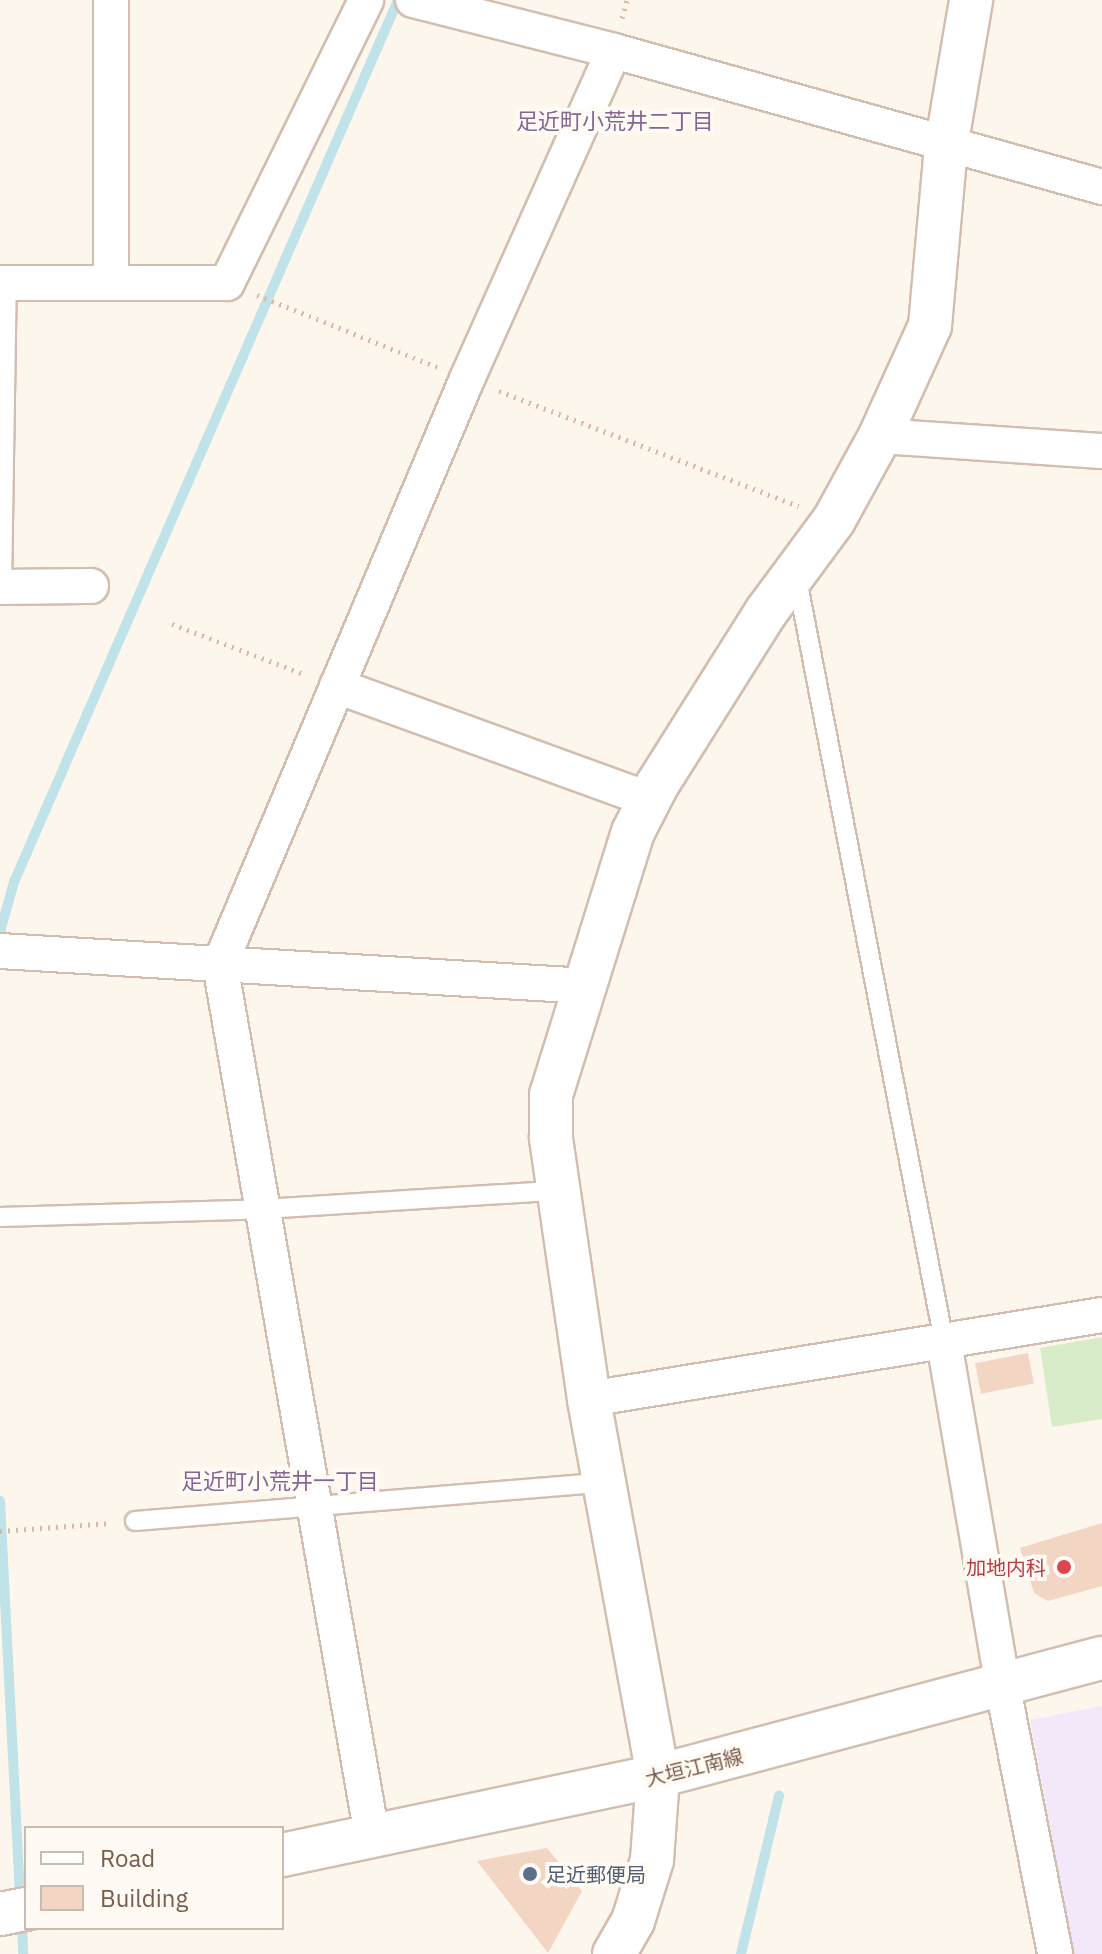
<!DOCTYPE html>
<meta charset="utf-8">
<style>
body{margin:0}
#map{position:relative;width:1102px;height:1954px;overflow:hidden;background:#fdf6ec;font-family:"IBM Plex Sans","Noto Sans JP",sans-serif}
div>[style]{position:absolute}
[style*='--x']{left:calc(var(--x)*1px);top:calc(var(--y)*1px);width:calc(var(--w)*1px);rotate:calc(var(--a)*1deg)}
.education>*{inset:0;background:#f3e8fa}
.green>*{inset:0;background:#d8ecc9}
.stream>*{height:10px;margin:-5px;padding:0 5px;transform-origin:5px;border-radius:5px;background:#bfe3e8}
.building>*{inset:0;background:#f3d5c3;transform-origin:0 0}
.path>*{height:5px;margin-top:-2.5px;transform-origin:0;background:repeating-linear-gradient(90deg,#d9b8a5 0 2px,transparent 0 8px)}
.roads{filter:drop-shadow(2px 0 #d1beb0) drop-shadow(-2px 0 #d1beb0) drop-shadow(0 2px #d1beb0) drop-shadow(0 -2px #d1beb0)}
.service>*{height:18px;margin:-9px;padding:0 9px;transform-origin:9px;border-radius:9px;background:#fff}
.minor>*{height:34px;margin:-17px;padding:0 17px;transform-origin:17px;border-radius:17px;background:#fff}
.tertiary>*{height:42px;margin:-21px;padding:0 21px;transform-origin:21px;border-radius:21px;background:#fff}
.dots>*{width:22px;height:22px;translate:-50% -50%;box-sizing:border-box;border:4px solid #fffaf3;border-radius:50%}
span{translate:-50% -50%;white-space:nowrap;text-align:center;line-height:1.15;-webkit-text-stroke:8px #fffaf3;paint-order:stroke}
.health-label{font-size:20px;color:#be3a42}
.right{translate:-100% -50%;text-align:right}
.street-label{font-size:20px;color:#7a5c4d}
.service-label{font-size:20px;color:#4e5e75}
.left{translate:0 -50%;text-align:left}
.neighbourhood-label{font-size:22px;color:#846695}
.legend{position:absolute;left:24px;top:1826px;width:260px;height:104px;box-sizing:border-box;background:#fffaf3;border:2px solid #cabbb1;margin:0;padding:10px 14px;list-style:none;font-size:24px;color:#7a5c4d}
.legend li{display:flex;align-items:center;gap:16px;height:40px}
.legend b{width:40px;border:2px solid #cabbb1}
</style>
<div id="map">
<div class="education">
<i style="clip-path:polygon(1102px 1706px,1102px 1954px,1074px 1954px,1030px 1720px)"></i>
</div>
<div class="green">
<i style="clip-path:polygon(1102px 1337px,1102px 1419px,1052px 1427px,1040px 1348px)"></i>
</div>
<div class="stream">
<i style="--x:0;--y:932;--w:52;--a:-74.4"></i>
<i style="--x:14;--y:882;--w:962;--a:-66.47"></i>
<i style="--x:0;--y:1501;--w:400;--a:87.1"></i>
<i style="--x:22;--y:1920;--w:34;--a:88"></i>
<i style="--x:741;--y:1954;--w:163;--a:-76.5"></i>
</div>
<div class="building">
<i style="left:1028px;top:1353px;width:31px;height:54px;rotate:79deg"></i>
<i style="clip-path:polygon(1102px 1523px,1102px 1586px,1048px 1601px,1034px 1593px,1020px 1548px)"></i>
<i style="clip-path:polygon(547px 1848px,582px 1891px,548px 1953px,477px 1861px)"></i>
</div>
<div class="path">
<i style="--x:622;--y:18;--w:19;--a:-74"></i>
<i style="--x:257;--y:295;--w:194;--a:21.8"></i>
<i style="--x:499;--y:391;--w:321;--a:21"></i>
<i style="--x:172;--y:624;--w:143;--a:20.8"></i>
<i style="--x:0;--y:1531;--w:111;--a:-4.1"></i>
</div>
<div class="roads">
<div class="service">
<i style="--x:797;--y:579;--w:777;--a:79.09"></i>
<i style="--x:2;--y:587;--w:304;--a:-89.1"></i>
<i style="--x:0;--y:1217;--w:264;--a:-1.7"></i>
<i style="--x:264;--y:1209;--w:299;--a:-3.6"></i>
<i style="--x:135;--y:1521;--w:473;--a:-4.7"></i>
</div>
<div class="minor">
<i style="--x:111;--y:0;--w:283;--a:90"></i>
<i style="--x:413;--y:0;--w:207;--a:14.2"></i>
<i style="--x:614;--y:51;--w:507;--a:15.57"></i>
<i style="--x:0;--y:283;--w:227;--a:0"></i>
<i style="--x:227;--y:283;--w:315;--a:-63.8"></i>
<i style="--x:880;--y:436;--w:223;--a:3.9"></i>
<i style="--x:0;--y:587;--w:91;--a:-0.6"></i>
<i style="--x:337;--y:686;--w:333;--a:20"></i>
<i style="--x:0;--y:951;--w:588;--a:3.41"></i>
<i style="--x:944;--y:1342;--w:351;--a:80.3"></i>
<i style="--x:1003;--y:1688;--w:271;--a:78.9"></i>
<i style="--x:589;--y:1399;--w:520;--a:-9.3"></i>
<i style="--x:372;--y:1836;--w:885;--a:-99.89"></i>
<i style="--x:220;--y:964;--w:635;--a:-67.11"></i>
<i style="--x:467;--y:379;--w:359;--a:-65.9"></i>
</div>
<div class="tertiary">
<i style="--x:282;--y:1855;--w:384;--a:-11.9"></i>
<i style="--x:658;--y:1776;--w:459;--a:-14.9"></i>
<i style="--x:0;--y:1914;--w:26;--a:-11"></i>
<i style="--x:614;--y:1954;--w:38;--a:-60"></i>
<i style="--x:633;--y:1921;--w:64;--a:-72.7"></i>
<i style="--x:652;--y:1860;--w:84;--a:-85.9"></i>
<i style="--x:658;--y:1776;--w:383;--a:-100.4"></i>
<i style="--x:589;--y:1399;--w:265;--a:-98.3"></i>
<i style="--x:551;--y:1137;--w:42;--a:-90"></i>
<i style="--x:551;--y:1095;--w:275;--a:-72.7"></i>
<i style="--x:633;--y:832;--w:53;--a:-62.9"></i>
<i style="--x:657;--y:785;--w:204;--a:-57.8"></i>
<i style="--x:766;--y:612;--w:114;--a:-53.5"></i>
<i style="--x:834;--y:520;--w:96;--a:-61.3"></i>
<i style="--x:880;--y:436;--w:121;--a:-65.6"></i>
<i style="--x:930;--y:326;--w:180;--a:-84.9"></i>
<i style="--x:946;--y:147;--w:149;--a:-80.3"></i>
</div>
</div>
<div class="dots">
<i style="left:1064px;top:1567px;background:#e0444e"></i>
<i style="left:530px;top:1874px;background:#5c6f8a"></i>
</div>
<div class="health-label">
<span class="right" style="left:1046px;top:1567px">加地内科</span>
</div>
<div class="street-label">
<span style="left:694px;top:1767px;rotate:-14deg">大垣江南線</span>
</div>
<div class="service-label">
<span class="left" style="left:546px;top:1874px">足近郵便局</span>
</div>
<div class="neighbourhood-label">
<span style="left:615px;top:121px">足近町小荒井二丁目</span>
<span style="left:280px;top:1481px">足近町小荒井一丁目</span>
</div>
<ul class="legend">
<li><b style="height:10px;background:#fff"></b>Road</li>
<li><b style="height:22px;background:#f3d5c3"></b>Building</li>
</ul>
</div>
